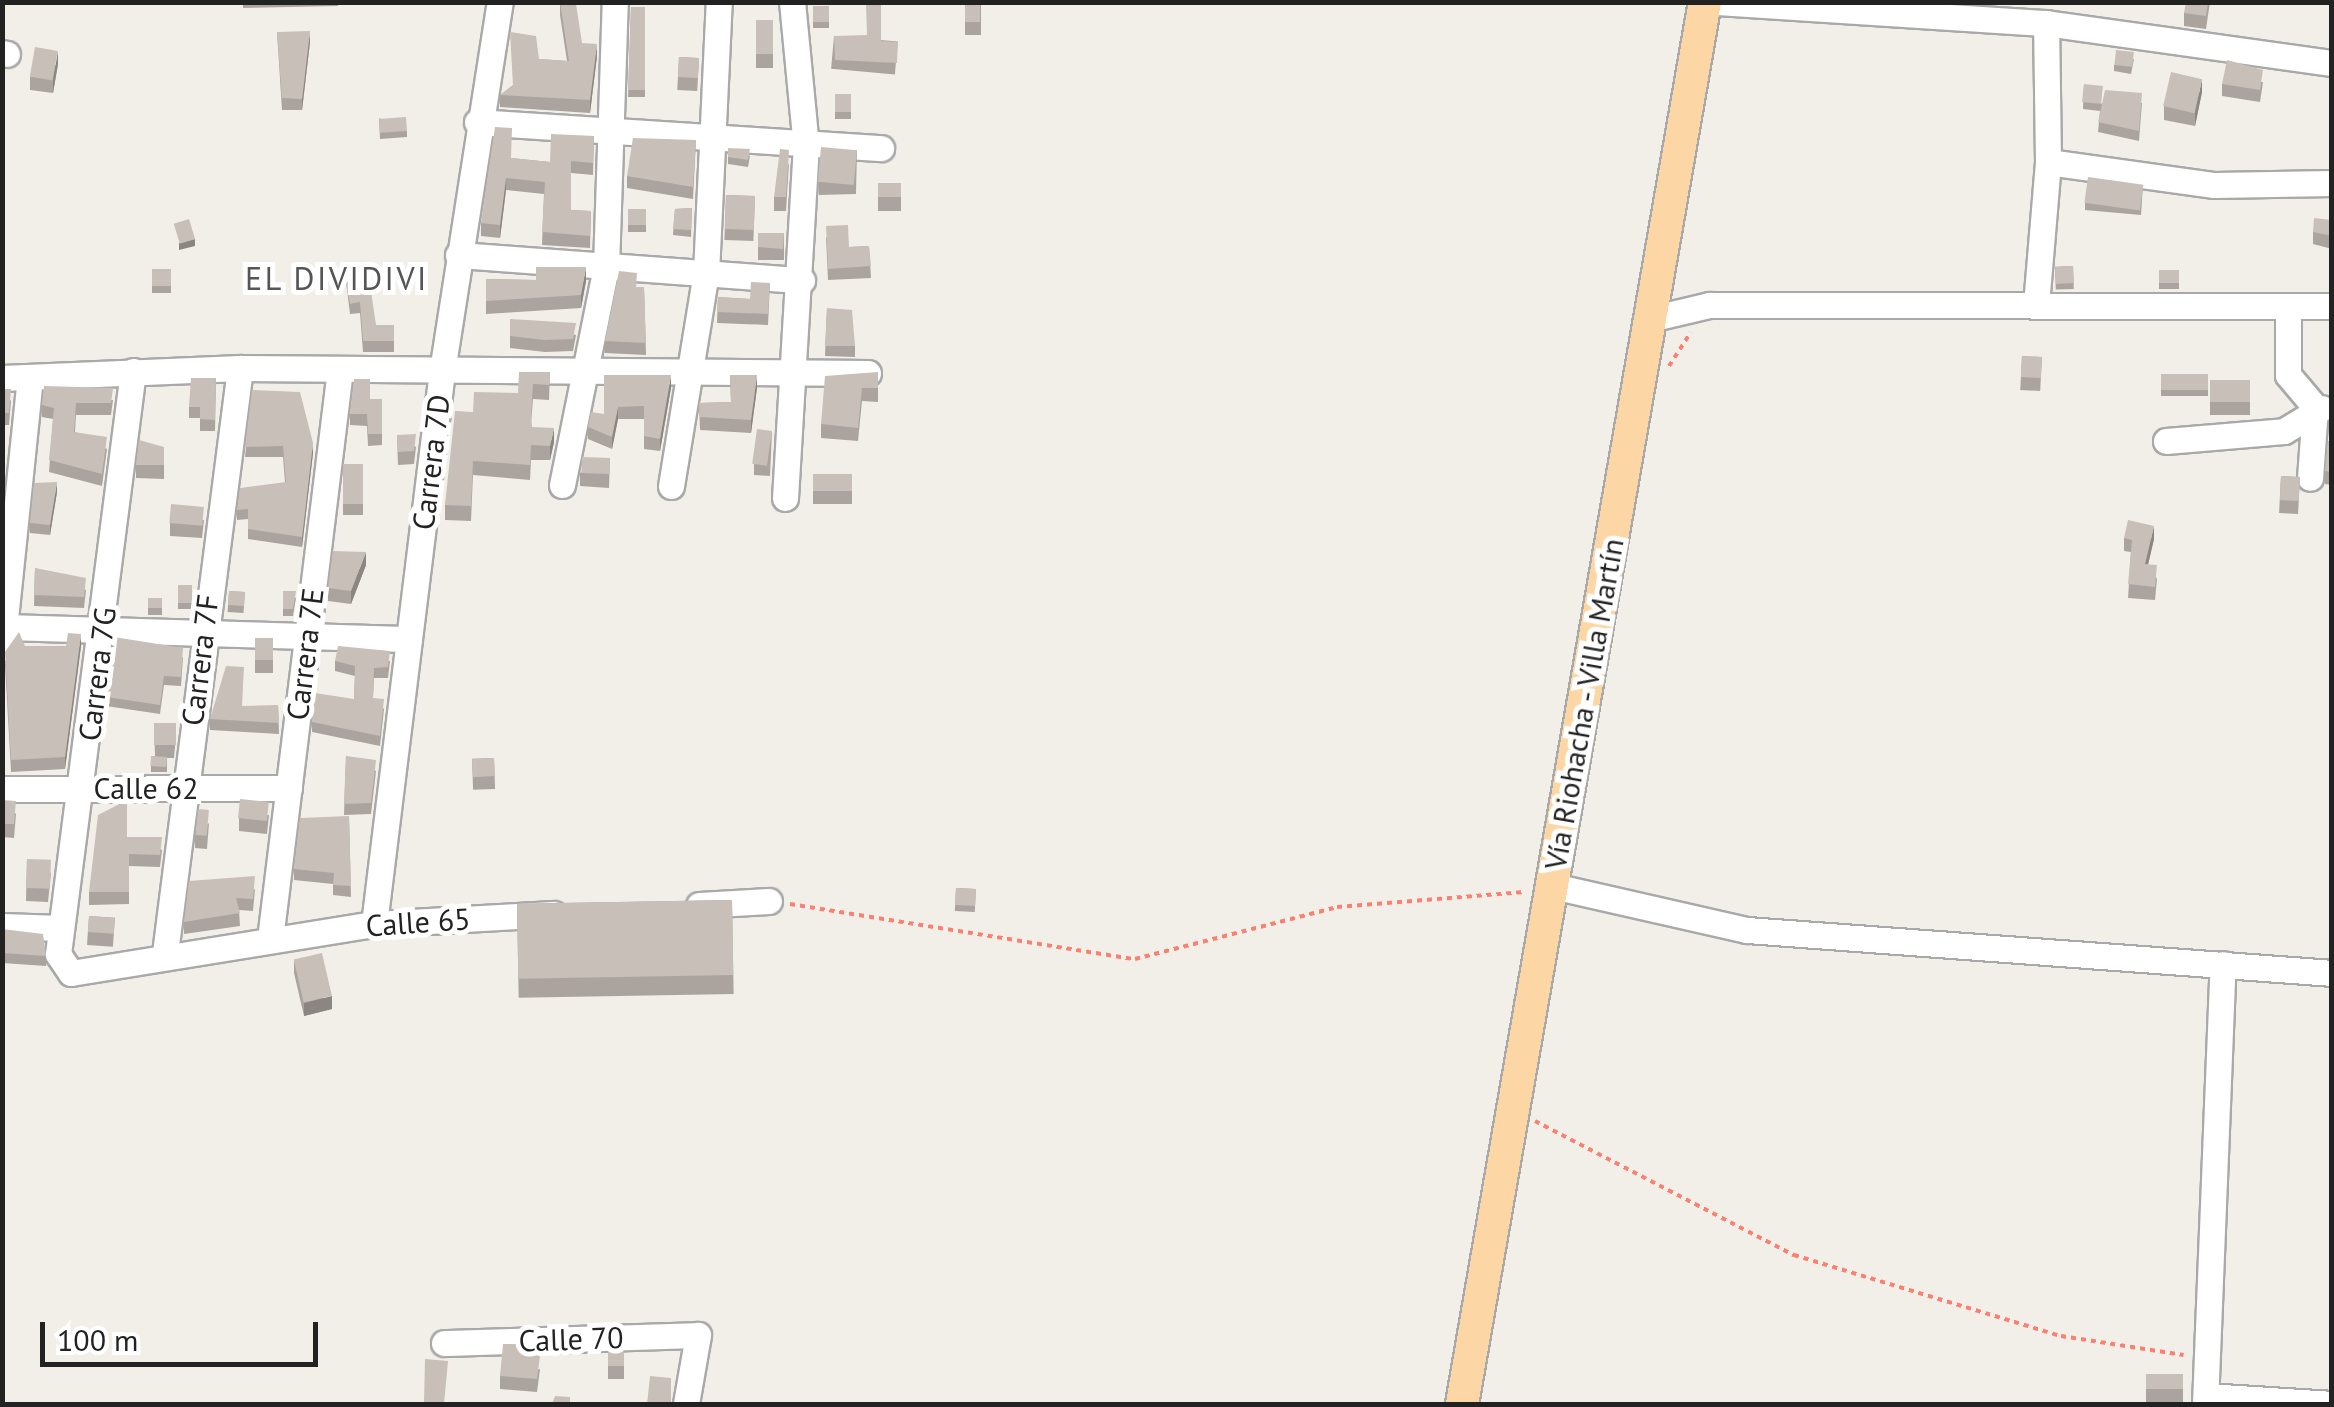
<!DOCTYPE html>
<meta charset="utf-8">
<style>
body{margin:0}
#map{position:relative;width:2334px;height:1407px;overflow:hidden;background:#f2efe9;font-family:"PT Sans",sans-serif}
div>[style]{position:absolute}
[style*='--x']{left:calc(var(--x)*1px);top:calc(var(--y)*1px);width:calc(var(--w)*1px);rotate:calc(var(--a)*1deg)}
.path>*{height:4px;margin-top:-2px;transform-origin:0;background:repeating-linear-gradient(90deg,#fa8072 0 5px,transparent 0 10px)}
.roads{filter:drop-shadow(2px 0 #a9a9a9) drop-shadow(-2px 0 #a9a9a9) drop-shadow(0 2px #a9a9a9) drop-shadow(0 -2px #a9a9a9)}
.minor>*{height:25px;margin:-12.5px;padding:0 12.5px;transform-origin:12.5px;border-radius:12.5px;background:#fff}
.major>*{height:32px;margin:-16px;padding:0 16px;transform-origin:16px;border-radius:16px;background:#fcd6a4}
.wall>*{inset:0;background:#aba49e;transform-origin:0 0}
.shaded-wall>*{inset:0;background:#8b8681}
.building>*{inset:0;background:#c7bfb8;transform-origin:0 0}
span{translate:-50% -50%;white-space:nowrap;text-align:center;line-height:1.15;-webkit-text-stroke:10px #fff;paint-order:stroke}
.street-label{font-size:30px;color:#222}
.neighbourhood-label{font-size:32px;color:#555;letter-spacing:2.5px}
.frame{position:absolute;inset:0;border:5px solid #222;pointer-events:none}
.scale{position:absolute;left:40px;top:1322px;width:278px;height:45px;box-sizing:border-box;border:5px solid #222;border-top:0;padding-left:12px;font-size:30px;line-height:35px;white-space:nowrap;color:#222;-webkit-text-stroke:8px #fff;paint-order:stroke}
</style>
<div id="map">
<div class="path">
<i style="--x:1669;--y:366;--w:40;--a:-57.1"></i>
<i style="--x:790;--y:904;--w:349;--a:9.1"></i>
<i style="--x:1135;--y:959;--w:209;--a:-14.4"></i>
<i style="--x:1337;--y:907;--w:188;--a:-4.6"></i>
<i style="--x:1535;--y:1121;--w:292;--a:27.4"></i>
<i style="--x:1794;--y:1255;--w:279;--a:16.9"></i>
<i style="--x:2061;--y:1336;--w:124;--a:8.8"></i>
</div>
<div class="roads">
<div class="minor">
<i style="--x:1718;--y:2;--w:329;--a:3.7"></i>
<i style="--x:2046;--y:23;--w:289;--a:8"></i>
<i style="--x:2;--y:53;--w:5;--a:11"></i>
<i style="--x:477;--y:122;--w:405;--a:3.7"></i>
<i style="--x:2048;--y:162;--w:168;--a:7.9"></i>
<i style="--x:2214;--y:185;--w:118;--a:-1"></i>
<i style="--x:458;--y:255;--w:345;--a:4.2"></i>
<i style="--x:2036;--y:305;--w:144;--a:-85.2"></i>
<i style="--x:2048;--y:162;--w:139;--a:-90.8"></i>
<i style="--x:2288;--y:306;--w:69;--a:90"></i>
<i style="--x:2288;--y:375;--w:42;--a:49.8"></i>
<i style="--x:2315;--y:407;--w:71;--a:94"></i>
<i style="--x:1650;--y:319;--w:61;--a:-13.3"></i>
<i style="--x:1709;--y:305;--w:623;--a:0.09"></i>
<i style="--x:133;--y:371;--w:588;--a:97.33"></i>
<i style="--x:58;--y:954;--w:23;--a:56"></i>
<i style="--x:71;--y:973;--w:307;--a:-9.2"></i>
<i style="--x:374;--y:924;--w:180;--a:-3.2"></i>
<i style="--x:2;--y:378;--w:238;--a:-2.4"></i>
<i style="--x:240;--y:368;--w:628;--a:0.46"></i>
<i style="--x:2166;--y:441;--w:118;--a:-4.8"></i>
<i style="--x:2284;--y:431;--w:44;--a:-31.2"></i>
<i style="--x:562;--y:485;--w:222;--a:-78.6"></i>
<i style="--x:606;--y:267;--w:265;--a:-88.1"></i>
<i style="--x:671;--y:486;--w:216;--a:-80.7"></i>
<i style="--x:706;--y:273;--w:271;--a:-87.3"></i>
<i style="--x:785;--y:498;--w:352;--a:-86.6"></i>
<i style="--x:806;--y:147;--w:146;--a:-95.5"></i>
<i style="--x:2;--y:627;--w:407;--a:1.7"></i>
<i style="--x:2;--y:648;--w:272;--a:-84.1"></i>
<i style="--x:2;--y:789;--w:287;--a:-0.2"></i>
<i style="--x:1553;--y:886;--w:199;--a:12.8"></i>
<i style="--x:1747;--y:930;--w:587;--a:4.2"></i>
<i style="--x:699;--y:905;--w:70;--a:-3.3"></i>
<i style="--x:374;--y:924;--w:557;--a:-82.99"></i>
<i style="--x:442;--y:371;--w:374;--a:-81.1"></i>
<i style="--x:2;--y:926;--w:59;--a:1.9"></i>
<i style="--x:270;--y:939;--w:573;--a:-82.99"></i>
<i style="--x:165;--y:953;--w:590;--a:-82.69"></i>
<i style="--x:444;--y:1343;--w:254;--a:-1.8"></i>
<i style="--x:698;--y:1335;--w:70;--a:99.9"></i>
<i style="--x:2206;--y:1396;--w:126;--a:3.6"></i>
<i style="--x:2205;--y:1404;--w:440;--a:-87.7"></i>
</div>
<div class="major">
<i style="--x:1462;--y:1404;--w:1423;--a:-80.17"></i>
</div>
</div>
<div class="wall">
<i style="clip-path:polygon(243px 2px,338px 2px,338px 6px,243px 8px)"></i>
<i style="clip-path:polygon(560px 2px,582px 43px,597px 56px,590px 113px,500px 107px,500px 95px,512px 86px,539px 59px,567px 61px,560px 15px)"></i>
<i style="left:965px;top:2px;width:16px;height:33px"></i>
<i style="clip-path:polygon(2210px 2px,2206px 29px,2184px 26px,2184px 13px)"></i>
<i style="left:813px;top:6px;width:16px;height:22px"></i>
<i style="clip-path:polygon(631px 7px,645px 7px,645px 97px,628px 97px)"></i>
<i style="left:756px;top:20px;width:17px;height:48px"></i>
<i style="clip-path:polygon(277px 32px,310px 42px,302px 110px,282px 110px)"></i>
<i style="left:834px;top:36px;width:64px;height:33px;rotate:5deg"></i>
<i style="left:679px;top:57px;width:20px;height:33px;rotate:3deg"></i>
<i style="clip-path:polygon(2134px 59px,2131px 74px,2114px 71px,2114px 65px)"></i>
<i style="clip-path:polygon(58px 64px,53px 93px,30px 90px,30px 77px)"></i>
<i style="clip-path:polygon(2263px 82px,2260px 102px,2222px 96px,2222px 84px)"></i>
<i style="clip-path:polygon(2084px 84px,2102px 104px,2142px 103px,2139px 141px,2098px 132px,2100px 111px,2083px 109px)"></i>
<i style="clip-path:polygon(2202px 92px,2195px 126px,2164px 120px,2164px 106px)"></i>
<i style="left:835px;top:94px;width:16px;height:25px"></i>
<i style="clip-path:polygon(379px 118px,407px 131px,407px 137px,380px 139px)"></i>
<i style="clip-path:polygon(594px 136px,593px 175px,571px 173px,571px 210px,591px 211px,590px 248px,542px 245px,544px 194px,506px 190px,500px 238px,481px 236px,481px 223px,511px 158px,550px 162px)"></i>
<i style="clip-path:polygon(696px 140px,693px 199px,627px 188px,627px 176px)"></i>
<i style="clip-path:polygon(728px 148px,750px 156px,748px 167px,728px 164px)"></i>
<i style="clip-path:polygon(857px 150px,856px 194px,819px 195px,819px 182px)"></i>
<i style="clip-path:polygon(789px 163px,786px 211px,774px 211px,774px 197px)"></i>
<i style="left:878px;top:183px;width:23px;height:28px"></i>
<i style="clip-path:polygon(2143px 185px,2141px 215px,2085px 210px,2085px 203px)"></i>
<i style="left:726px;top:195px;width:29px;height:45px;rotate:2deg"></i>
<i style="clip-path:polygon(692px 208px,691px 237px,673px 235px,675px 209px)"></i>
<i style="left:646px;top:209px;width:23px;height:18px;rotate:90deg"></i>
<i style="clip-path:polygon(2332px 220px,2332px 249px,2313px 244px,2313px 232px)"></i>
<i style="left:758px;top:233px;width:26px;height:27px"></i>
<i style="clip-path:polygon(826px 237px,849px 247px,869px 246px,871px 278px,828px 280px)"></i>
<i style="left:2073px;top:266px;width:23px;height:18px;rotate:88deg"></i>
<i style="left:152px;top:269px;width:19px;height:24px"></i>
<i style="left:2159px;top:270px;width:20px;height:19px"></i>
<i style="clip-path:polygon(486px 279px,586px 281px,581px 308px,486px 314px)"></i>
<i style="clip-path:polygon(346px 282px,376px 325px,394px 325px,394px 352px,363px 352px,360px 313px,350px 314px)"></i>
<i style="clip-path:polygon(770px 283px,768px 325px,717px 323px,718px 297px,750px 299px)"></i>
<i style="clip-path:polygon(637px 287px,644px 287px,646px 355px,605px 353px,605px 341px)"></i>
<i style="clip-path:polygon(827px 308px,855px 346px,855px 357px,825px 356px)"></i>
<i style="clip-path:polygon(510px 319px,576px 335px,573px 351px,545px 352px,510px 348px)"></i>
<i style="left:2022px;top:356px;width:20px;height:34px;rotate:3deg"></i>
<i style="clip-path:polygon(550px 372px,549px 400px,533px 399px,531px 423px,532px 427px,554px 442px,550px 460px,531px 460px,530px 480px,473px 475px,471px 521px,445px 520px,445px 505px,473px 412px,518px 393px)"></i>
<i style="clip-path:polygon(878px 372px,878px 402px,862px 401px,858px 441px,821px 438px,821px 424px)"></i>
<i style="left:2161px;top:374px;width:47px;height:22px"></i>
<i style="clip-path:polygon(604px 375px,671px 388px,660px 451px,644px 449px,644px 419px,618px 419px,612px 449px,588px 439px,588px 427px,604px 414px)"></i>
<i style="clip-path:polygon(730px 375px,757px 388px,751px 433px,700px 430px,699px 403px,731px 402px)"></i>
<i style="clip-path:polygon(216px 378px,215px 431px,200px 431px,200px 418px,189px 418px,189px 407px)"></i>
<i style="left:2210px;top:380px;width:40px;height:35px"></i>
<i style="clip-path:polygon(2px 389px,11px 401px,9px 425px,2px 425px)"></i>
<i style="clip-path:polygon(252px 390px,313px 453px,302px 547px,248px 539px,248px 519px,237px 520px,237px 510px,285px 482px,283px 457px,245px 457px)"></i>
<i style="clip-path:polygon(370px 399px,382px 399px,382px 445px,368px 446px,367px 426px,350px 425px,350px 414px)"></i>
<i style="clip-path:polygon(113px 400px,111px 415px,76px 415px,75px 432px,107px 449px,102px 486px,49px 472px,53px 419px,42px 417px,42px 405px)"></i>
<i style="clip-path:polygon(772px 431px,770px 476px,754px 475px,754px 464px)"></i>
<i style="clip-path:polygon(397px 435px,416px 447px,414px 464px,398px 465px)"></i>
<i style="clip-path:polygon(2332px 441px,2332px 485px,2325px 484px,2325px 471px)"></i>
<i style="clip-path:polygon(164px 447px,164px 479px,136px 478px,136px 465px)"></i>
<i style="clip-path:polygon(610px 458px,609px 488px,580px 486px,580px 473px)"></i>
<i style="left:343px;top:464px;width:20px;height:51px"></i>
<i style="left:813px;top:474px;width:39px;height:30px"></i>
<i style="left:2281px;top:476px;width:19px;height:37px;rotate:3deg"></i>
<i style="clip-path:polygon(57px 492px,50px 535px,30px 533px,30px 523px)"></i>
<i style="clip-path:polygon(204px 520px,202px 538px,170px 536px,170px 523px)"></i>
<i style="clip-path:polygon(2124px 538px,2154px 539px,2148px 565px,2157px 579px,2155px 600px,2128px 598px,2131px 552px,2124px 551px)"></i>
<i style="clip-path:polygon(366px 565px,351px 604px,328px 601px,328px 588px)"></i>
<i style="clip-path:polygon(35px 568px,86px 590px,84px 608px,34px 606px)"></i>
<i style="left:178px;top:585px;width:14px;height:24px"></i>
<i style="left:229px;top:591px;width:16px;height:21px;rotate:4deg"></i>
<i style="clip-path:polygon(283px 591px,296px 598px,293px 616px,283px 616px)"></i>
<i style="left:148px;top:598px;width:14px;height:17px"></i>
<i style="left:255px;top:638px;width:18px;height:35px"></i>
<i style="clip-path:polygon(25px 646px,81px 646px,65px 769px,11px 772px,5px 664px)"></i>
<i style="clip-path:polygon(183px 657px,181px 686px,164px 685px,160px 714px,106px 706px,106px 697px)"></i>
<i style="clip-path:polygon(335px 661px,390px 661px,388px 678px,374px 678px,373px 698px,384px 709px,380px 746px,312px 732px,312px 722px,354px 699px,355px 676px,335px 671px)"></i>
<i style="clip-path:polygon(278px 705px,279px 734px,210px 730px,210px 719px)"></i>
<i style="clip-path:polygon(154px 723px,176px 736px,174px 758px,167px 758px,167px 772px,151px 772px,151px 756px,155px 756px)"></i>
<i style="clip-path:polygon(346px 756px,376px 771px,371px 814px,344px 815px)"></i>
<i style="left:494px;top:758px;width:31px;height:22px;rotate:88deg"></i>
<i style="clip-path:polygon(2px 800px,16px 814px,14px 838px,2px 837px)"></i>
<i style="clip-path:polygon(269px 815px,267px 834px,239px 831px,239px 818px)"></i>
<i style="clip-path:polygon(349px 816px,351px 897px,333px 895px,333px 884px,294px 880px,294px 869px)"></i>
<i style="clip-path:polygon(209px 823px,207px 849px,195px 848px,195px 835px)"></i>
<i style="clip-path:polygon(127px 837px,162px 850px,160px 867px,129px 866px,129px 904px,89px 905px,89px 892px)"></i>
<i style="clip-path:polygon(27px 859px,51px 873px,48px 902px,26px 901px)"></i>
<i style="left:956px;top:888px;width:20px;height:23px;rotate:3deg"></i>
<i style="clip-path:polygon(255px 889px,253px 911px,239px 910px,240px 926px,184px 934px,184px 922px)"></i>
<i style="left:732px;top:900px;width:94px;height:215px;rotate:89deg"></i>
<i style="left:89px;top:916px;width:26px;height:29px;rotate:4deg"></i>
<i style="clip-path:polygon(2px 929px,46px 956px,46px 966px,2px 963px)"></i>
<i style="clip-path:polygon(294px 960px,332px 1009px,304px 1016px,294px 973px)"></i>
<i style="left:608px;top:1341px;width:16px;height:38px"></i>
<i style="clip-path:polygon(540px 1369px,537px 1392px,500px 1389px,500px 1376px)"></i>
<i style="left:2146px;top:1374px;width:37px;height:28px"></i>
</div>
<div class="shaded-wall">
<i style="clip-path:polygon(310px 31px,310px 42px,302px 110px,302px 99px)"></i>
<i style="clip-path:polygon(597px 44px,597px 56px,590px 113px,590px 100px)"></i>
<i style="clip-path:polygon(58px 51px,58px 64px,53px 93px,53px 80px)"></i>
<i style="clip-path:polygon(2202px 79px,2202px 92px,2195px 126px,2195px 113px)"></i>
<i style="clip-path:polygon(506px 178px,506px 190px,500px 238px,500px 225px)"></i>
<i style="clip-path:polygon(195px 239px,195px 246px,179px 250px,179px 243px)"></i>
<i style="clip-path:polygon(586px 267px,586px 281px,581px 308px,581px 295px)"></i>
<i style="clip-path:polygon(671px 375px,671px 388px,660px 451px,660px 439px)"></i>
<i style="clip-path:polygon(757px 375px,757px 388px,751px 433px,751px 420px)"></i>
<i style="clip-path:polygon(618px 407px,618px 419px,612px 449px,612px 437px)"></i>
<i style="clip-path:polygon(554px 428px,554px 442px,550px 460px,550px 446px)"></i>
<i style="clip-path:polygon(313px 443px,313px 453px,302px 547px,302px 537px)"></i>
<i style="clip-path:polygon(57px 482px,57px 492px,50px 535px,50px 525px)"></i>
<i style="clip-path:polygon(2154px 526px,2154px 539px,2145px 577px,2145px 564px)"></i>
<i style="clip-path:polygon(366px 552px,366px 565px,351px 604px,351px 591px)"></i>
<i style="clip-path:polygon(81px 634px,81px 646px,65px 769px,65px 757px)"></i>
<i style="clip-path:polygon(332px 996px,332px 1009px,304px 1016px,304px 1003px)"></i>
</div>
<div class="building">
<i style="clip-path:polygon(560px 2px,576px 4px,582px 43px,597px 44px,590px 100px,500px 95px,513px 86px,510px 32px,536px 36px,539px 59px,569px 61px)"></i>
<i style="left:965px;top:2px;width:15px;height:20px"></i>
<i style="clip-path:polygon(2186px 2px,2208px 2px,2206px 16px,2184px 13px)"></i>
<i style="clip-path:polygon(866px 4px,881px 4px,881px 41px,898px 42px,897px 63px,835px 60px,834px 36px,867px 35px)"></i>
<i style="left:813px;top:6px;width:16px;height:16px"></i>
<i style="clip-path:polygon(631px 7px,645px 7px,645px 90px,628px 90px)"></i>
<i style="left:756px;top:20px;width:17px;height:34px"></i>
<i style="clip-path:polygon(310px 31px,302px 99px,282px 98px,277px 32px)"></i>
<i style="left:35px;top:47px;width:23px;height:30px;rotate:10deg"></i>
<i style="left:2116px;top:50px;width:18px;height:15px;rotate:6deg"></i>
<i style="left:679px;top:57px;width:20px;height:20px;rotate:3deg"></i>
<i style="clip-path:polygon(2227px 60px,2263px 70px,2260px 90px,2222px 84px)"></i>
<i style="left:2171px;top:72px;width:32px;height:35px;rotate:13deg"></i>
<i style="left:2084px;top:84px;width:19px;height:18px;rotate:6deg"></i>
<i style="clip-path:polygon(2105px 90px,2142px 93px,2139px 131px,2098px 122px)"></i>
<i style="left:835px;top:94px;width:16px;height:18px"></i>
<i style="left:406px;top:117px;width:14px;height:27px;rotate:86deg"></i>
<i style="clip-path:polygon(495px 127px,512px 128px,511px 158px,550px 162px,551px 134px,594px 136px,593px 163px,571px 161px,571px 210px,591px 211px,590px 236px,542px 232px,545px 182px,506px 178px,500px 225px,481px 223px)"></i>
<i style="clip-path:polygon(633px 138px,696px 140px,693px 187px,627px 176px)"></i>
<i style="left:821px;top:147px;width:36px;height:35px;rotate:5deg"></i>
<i style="clip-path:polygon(728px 148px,750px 149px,748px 160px,728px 157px)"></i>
<i style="clip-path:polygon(780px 149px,789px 150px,786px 197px,774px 197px)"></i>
<i style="left:2088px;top:177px;width:56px;height:26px;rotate:8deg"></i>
<i style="left:878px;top:183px;width:23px;height:14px"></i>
<i style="left:726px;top:195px;width:29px;height:34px;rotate:2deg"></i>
<i style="clip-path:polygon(692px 208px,691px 230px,673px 229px,675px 209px)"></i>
<i style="left:646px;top:209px;width:16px;height:18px;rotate:90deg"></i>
<i style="clip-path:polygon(2314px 218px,2332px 220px,2332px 236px,2313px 232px)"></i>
<i style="left:189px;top:219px;width:21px;height:16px;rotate:73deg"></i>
<i style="clip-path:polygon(848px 225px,849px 247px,869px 246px,871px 266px,828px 269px,826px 226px)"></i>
<i style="clip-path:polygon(758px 233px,784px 233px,783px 249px,758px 247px)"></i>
<i style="left:2073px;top:266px;width:17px;height:18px;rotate:87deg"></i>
<i style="clip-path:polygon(536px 267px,586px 267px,581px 295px,486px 301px,486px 279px,536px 280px)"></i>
<i style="left:152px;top:269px;width:19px;height:17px"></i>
<i style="left:2159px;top:270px;width:20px;height:13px"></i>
<i style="clip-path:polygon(619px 271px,637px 273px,636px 287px,644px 287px,646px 343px,605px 341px)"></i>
<i style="clip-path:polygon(369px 278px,376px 325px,394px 325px,394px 341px,363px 341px,360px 302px,350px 304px,346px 282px)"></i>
<i style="clip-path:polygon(751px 282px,770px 283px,768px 314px,717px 312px,718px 297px,750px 299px)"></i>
<i style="clip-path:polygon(827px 308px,852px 310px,855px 346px,825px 346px)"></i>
<i style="clip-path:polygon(510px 319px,576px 323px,573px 339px,545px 340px,510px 336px)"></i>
<i style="left:2022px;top:356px;width:20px;height:21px;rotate:3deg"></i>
<i style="clip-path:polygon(519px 372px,550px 372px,549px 385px,533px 384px,531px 415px,532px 427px,554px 428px,550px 446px,531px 445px,530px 465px,473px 461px,471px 506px,445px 505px,455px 411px,473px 412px,474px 392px,518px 393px)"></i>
<i style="clip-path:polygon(878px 372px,878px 388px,862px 388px,858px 428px,821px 424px,825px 376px)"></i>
<i style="left:2161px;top:374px;width:47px;height:16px"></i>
<i style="clip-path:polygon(604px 375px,671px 375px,660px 439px,644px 436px,644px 406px,618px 407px,612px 437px,588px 427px,591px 412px,604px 414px)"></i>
<i style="clip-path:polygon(730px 375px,757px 375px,751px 420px,700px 417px,699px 403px,731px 402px)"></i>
<i style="clip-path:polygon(191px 378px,216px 378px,215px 420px,200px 419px,200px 407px,189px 407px)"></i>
<i style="clip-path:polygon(354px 379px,370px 379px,370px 399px,382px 399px,382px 434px,368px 434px,367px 414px,350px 414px)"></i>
<i style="left:2210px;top:380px;width:40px;height:22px"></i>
<i style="clip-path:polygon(44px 386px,113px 388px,111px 403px,76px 403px,74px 432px,107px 437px,102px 474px,49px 460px,54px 408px,42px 405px)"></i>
<i style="clip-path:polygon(2px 389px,11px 389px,9px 413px,2px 413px)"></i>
<i style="clip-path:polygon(252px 390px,300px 392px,313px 443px,302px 537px,248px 529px,248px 509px,237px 510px,240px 488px,286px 482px,283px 446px,245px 447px)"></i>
<i style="left:757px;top:429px;width:15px;height:35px;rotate:8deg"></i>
<i style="clip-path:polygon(416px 434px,414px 451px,398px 452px,397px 435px)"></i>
<i style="clip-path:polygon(139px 440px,164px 447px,164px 465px,136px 465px)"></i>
<i style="clip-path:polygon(2328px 441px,2332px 441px,2332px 472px,2325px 471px)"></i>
<i style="left:582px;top:457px;width:28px;height:16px;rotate:2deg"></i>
<i style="left:343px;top:464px;width:20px;height:40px"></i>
<i style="left:813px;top:474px;width:39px;height:17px"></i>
<i style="left:2281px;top:476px;width:19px;height:24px;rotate:3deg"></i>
<i style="clip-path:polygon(57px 482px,50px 525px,30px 523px,34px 483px)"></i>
<i style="left:171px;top:504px;width:33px;height:19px;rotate:5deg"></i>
<i style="clip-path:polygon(2128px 520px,2154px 526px,2145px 564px,2157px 565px,2155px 587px,2128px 584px,2132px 540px,2124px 538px)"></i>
<i style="clip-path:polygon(333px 551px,366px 552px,351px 591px,328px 588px)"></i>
<i style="clip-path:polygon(35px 568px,86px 578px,84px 597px,34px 595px)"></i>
<i style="left:178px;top:585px;width:14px;height:18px"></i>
<i style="left:229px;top:591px;width:16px;height:14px;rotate:4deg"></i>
<i style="clip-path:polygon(283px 591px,296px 591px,293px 609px,283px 609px)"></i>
<i style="left:148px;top:598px;width:14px;height:10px"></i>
<i style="clip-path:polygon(19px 632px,25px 646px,66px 646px,68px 633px,81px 634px,65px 757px,11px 760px,5px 652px)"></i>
<i style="clip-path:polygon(114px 637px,183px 648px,181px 677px,164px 676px,160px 705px,106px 697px)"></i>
<i style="left:255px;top:638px;width:18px;height:22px"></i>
<i style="clip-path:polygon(338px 646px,390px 651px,388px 667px,374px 668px,373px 698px,384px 699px,380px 736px,312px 722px,315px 693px,354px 699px,355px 666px,335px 661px)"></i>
<i style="clip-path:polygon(226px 666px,244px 667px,242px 706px,278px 705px,279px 723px,210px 719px)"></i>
<i style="left:154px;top:723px;width:22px;height:22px"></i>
<i style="left:151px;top:756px;width:16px;height:10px;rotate:4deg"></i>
<i style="clip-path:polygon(346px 756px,376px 760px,371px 803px,344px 804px)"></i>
<i style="left:494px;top:758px;width:18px;height:22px;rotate:87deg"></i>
<i style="left:240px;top:799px;width:29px;height:19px;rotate:6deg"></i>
<i style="clip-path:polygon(2px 800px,16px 801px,14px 824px,2px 824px)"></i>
<i style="clip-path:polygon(127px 800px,127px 837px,162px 837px,160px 855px,129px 854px,129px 892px,89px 892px,98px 815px)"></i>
<i style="left:198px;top:809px;width:11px;height:26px;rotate:5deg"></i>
<i style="clip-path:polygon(349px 816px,351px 886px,333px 885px,334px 873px,294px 869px,300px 818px)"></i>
<i style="left:27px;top:859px;width:24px;height:29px;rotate:2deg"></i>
<i style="clip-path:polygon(255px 876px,253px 899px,236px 898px,240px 913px,184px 922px,189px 881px)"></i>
<i style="left:956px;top:888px;width:20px;height:17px;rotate:3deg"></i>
<i style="left:732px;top:900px;width:75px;height:215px;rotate:89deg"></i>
<i style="left:89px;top:916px;width:26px;height:16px;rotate:4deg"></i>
<i style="clip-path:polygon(2px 929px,43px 934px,46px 956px,2px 953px)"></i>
<i style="left:322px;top:953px;width:44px;height:29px;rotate:77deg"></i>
<i style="left:608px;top:1341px;width:16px;height:25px"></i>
<i style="clip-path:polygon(503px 1344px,527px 1344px,526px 1355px,540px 1356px,537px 1379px,500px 1376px)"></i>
<i style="clip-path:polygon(425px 1359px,448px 1361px,444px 1404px,424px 1404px)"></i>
<i style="left:2146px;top:1374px;width:37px;height:15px"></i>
<i style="clip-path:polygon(650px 1376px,671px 1378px,671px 1404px,647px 1404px)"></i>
<i style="clip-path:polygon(555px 1396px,570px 1397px,570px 1404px,552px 1404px)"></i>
</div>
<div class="street-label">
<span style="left:431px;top:462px;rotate:-83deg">Carrera 7D</span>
<span style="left:305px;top:654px;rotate:-83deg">Carrera 7E</span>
<span style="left:200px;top:660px;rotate:-83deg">Carrera 7F</span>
<span style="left:97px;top:674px;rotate:-83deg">Carrera 7G</span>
<span style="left:1584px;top:704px;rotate:-80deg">Vía Riohacha - Villa Martín</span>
<span style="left:146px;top:788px">Calle 62</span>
<span style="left:418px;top:922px;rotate:-4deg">Calle 65</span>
<span style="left:571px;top:1339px;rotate:-2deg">Calle 70</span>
</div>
<div class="neighbourhood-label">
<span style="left:337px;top:278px">EL DIVIDIVI</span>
</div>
<div class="frame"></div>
<div class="scale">100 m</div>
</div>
